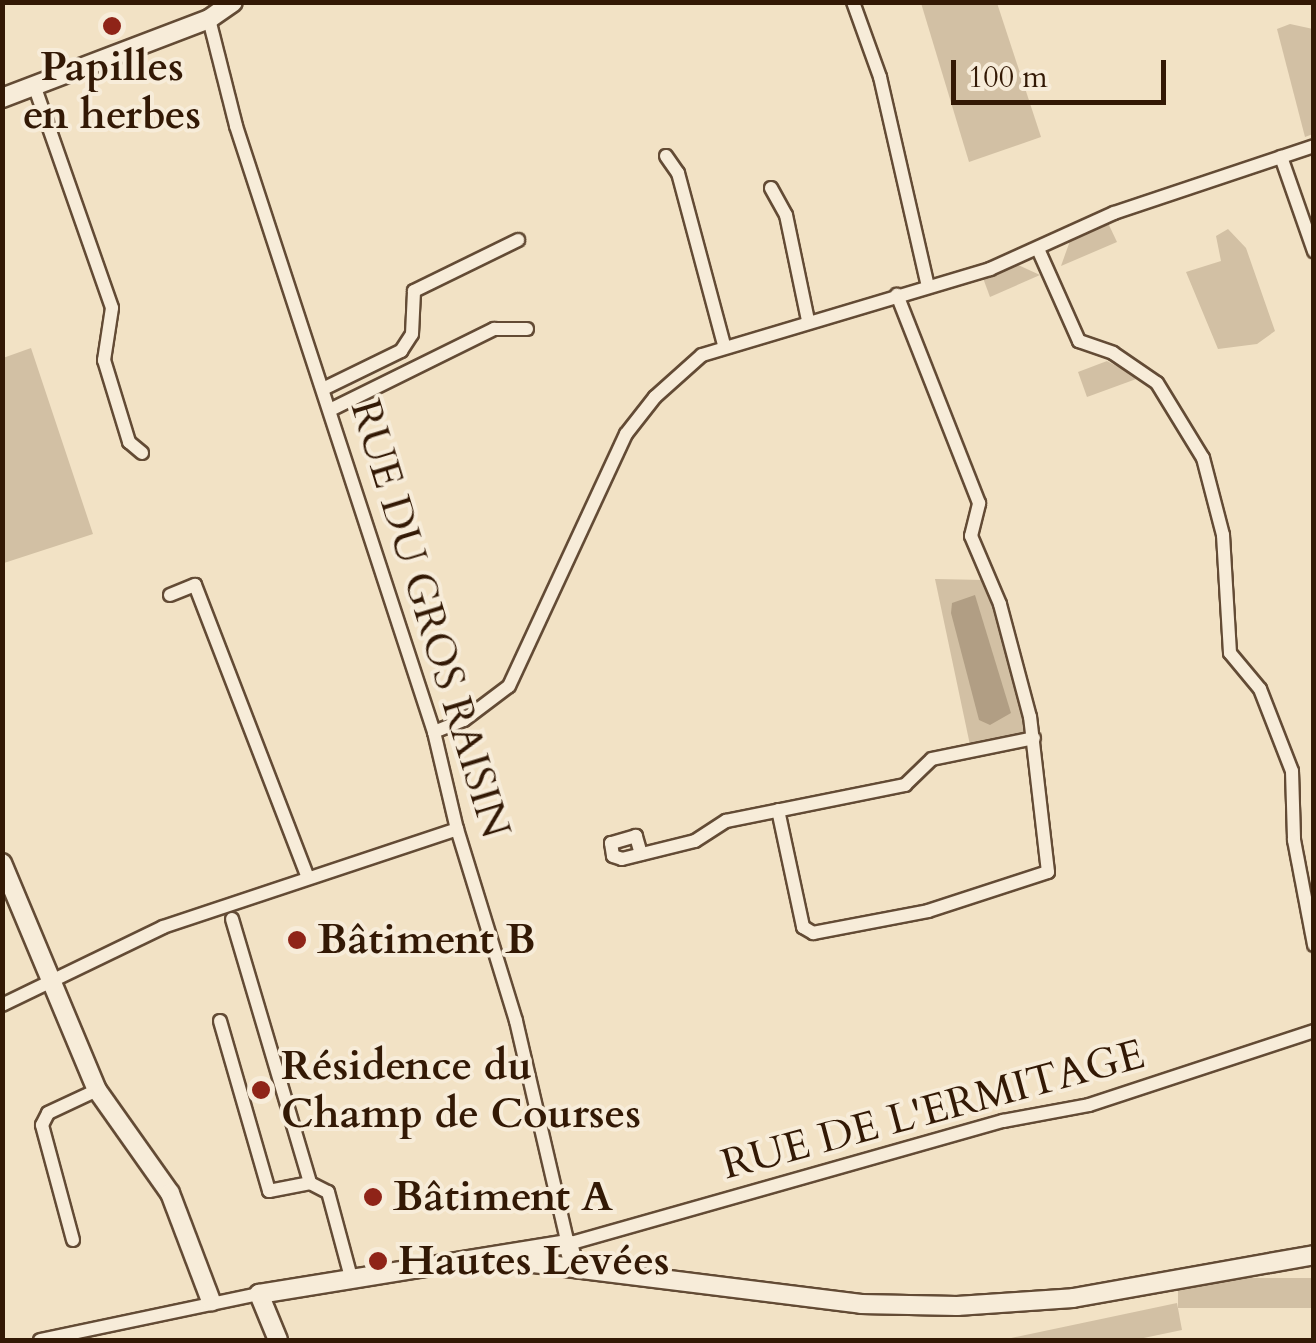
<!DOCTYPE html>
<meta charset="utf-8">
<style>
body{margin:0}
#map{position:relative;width:1316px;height:1343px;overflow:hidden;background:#f2e2c5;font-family:Cardo,serif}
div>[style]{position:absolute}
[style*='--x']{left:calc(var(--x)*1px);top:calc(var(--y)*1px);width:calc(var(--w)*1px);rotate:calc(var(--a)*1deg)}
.green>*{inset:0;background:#d2c0a4;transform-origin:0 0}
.water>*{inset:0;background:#b19e84}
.roads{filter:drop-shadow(2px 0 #634b35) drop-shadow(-2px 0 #634b35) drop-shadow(0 2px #634b35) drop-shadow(0 -2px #634b35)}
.street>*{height:12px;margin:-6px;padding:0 6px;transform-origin:6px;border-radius:6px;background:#f7ecd9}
.secondary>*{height:18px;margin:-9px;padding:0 9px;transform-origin:9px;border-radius:9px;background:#f7ecd9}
.dots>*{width:28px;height:28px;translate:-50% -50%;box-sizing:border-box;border:5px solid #f7ecd9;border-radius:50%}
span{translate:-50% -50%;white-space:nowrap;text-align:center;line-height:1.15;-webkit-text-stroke:8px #f7ecd9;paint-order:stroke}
.poi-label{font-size:42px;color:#331905;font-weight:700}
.left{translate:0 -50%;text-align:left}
.street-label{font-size:42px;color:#331905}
.frame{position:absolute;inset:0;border:5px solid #331905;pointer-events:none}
.scale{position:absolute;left:951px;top:60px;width:215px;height:45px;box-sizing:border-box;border:5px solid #331905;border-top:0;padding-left:12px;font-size:30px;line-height:35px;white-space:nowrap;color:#331905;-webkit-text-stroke:8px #f7ecd9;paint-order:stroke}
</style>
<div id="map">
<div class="green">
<i style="clip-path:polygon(921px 3px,997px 3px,1041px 137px,969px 162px)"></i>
<i style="clip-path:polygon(1290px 24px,1313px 29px,1313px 134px,1305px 137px,1277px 29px)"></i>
<i style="clip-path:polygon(1108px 223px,1117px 242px,1061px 266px,1071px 238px)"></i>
<i style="clip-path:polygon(1228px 229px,1246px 248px,1275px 331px,1257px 344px,1218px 349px,1186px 272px,1221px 261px,1216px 236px)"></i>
<i style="clip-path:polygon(1016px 264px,1040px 275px,990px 297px,983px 278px)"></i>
<i style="clip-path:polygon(31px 348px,93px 534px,4px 563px,3px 358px)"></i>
<i style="clip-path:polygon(1107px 361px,1139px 378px,1087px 397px,1078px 372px)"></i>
<i style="clip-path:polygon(935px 579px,984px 580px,1026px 718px,1022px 736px,970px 745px)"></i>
<i style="left:1313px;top:1278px;width:30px;height:135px;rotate:90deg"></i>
<i style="clip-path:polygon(1177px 1303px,1182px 1330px,1134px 1340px,1002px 1340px)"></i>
</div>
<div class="water">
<i style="clip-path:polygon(975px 595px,1011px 713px,990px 725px,979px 720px,951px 613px,952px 603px)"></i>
</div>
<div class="roads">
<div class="street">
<i style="--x:853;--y:2;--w:80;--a:70.2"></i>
<i style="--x:880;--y:77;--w:215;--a:77.1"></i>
<i style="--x:209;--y:19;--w:110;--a:75.8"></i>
<i style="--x:236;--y:126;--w:638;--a:71.91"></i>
<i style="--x:434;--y:732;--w:100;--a:76.7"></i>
<i style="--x:457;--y:829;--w:201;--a:72.9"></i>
<i style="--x:516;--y:1021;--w:229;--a:76.9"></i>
<i style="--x:568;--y:1244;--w:452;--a:-15.8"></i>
<i style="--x:1003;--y:1121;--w:87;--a:-10.5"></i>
<i style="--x:1089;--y:1105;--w:237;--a:-18.2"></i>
<i style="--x:34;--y:85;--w:236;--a:70.7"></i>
<i style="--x:112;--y:308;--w:53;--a:98.7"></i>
<i style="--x:104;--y:360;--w:86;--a:73"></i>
<i style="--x:129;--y:442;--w:17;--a:40"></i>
<i style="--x:666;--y:156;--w:21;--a:55"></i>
<i style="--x:678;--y:173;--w:178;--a:75"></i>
<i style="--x:1281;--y:157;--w:100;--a:70.7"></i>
<i style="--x:771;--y:188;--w:31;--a:61"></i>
<i style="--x:786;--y:215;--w:107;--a:78.2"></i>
<i style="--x:1038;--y:249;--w:101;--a:66"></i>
<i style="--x:1079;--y:341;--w:36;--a:19"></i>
<i style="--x:1113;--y:353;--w:53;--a:34.3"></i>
<i style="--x:1157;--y:383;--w:88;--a:58.5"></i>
<i style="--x:1203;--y:458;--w:80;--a:75.4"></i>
<i style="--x:1223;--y:535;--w:118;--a:86.6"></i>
<i style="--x:1230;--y:653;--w:47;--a:50.2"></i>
<i style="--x:1260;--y:689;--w:88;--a:68.7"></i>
<i style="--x:1292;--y:771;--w:69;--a:88.3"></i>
<i style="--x:1294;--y:840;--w:107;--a:79.2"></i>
<i style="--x:325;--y:388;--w:85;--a:-26"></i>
<i style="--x:401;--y:351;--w:20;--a:-57"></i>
<i style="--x:412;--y:334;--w:43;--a:-87.3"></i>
<i style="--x:414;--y:291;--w:116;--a:-26.1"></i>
<i style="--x:332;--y:409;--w:181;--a:-26.3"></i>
<i style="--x:494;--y:329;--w:33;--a:0"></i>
<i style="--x:170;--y:595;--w:27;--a:-22"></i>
<i style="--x:195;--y:585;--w:312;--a:68.9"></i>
<i style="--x:434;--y:732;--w:32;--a:-22"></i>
<i style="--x:464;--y:720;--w:56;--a:-37.1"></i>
<i style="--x:509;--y:686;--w:278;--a:-65.1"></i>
<i style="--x:626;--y:434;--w:47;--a:-51.9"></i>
<i style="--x:655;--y:397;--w:63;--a:-41.8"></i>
<i style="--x:702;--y:355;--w:301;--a:-16.6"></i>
<i style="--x:990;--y:269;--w:136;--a:-24.3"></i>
<i style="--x:1114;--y:213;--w:211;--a:-18.5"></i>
<i style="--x:778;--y:810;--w:120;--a:77.9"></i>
<i style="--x:803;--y:927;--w:12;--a:31"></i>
<i style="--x:813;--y:933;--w:117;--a:-10.8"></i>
<i style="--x:928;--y:911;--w:126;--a:-18"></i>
<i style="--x:1048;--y:872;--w:156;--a:-96.6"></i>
<i style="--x:1030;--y:717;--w:117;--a:-104.9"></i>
<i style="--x:1000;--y:604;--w:74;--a:-113.1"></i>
<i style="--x:971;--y:536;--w:34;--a:-76"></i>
<i style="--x:979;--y:503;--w:224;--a:-111.5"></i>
<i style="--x:641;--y:854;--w:19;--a:-106"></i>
<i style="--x:636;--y:836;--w:26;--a:164"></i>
<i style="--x:611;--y:843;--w:13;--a:81"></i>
<i style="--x:613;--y:856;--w:9;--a:18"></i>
<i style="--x:622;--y:859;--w:75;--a:-13.9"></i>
<i style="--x:695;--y:841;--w:37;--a:-33"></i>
<i style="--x:726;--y:821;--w:183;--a:-11.4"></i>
<i style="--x:905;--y:785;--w:37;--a:-44"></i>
<i style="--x:932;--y:759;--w:104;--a:-11.6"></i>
<i style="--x:232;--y:919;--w:275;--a:73.5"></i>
<i style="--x:310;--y:1183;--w:20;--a:27"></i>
<i style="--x:328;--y:1192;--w:88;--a:74.9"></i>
<i style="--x:2;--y:1005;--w:179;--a:-25.8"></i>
<i style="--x:163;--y:927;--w:310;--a:-18.4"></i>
<i style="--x:220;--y:1021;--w:177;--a:73.9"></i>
<i style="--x:269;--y:1191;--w:42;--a:-11"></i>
<i style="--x:73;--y:1240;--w:119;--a:-105.1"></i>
<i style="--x:42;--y:1125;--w:13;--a:-63"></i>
<i style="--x:48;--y:1113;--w:54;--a:-25.1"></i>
<i style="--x:40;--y:1340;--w:224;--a:-11.9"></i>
</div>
<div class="secondary">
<i style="--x:2;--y:98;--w:222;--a:-20.9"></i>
<i style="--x:209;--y:19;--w:29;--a:-35"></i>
<i style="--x:2;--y:863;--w:246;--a:67.3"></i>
<i style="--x:97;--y:1090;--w:126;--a:54.7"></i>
<i style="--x:170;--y:1193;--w:116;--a:69.2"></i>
<i style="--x:501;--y:1259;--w:363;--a:7.1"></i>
<i style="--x:861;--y:1304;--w:96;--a:1.2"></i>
<i style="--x:957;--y:1306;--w:116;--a:-3.9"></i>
<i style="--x:1073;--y:1298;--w:245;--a:-10.1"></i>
<i style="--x:278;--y:1340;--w:50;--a:-112.4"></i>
<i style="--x:259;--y:1294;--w:313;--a:-9.2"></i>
<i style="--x:568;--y:1244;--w:22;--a:74"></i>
</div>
</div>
<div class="dots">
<i style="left:112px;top:26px;background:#8f2418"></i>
<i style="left:297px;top:940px;background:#8f2418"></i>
<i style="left:261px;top:1090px;background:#8f2418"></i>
<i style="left:373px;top:1197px;background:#8f2418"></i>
<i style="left:378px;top:1261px;background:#8f2418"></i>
</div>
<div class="poi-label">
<span style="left:112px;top:91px">Papilles<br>en herbes</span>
<span class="left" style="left:317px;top:940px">Bâtiment B</span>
<span class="left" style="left:281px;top:1090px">Résidence du<br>Champ de Courses</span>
<span class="left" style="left:393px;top:1197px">Bâtiment A</span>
<span class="left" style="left:398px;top:1261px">Hautes Levées</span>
</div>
<div class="street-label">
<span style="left:430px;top:619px;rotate:73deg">RUE DU GROS RAISIN</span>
<span style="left:933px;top:1110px;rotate:-15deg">RUE DE L'ERMITAGE</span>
</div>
<div class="frame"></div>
<div class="scale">100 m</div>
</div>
